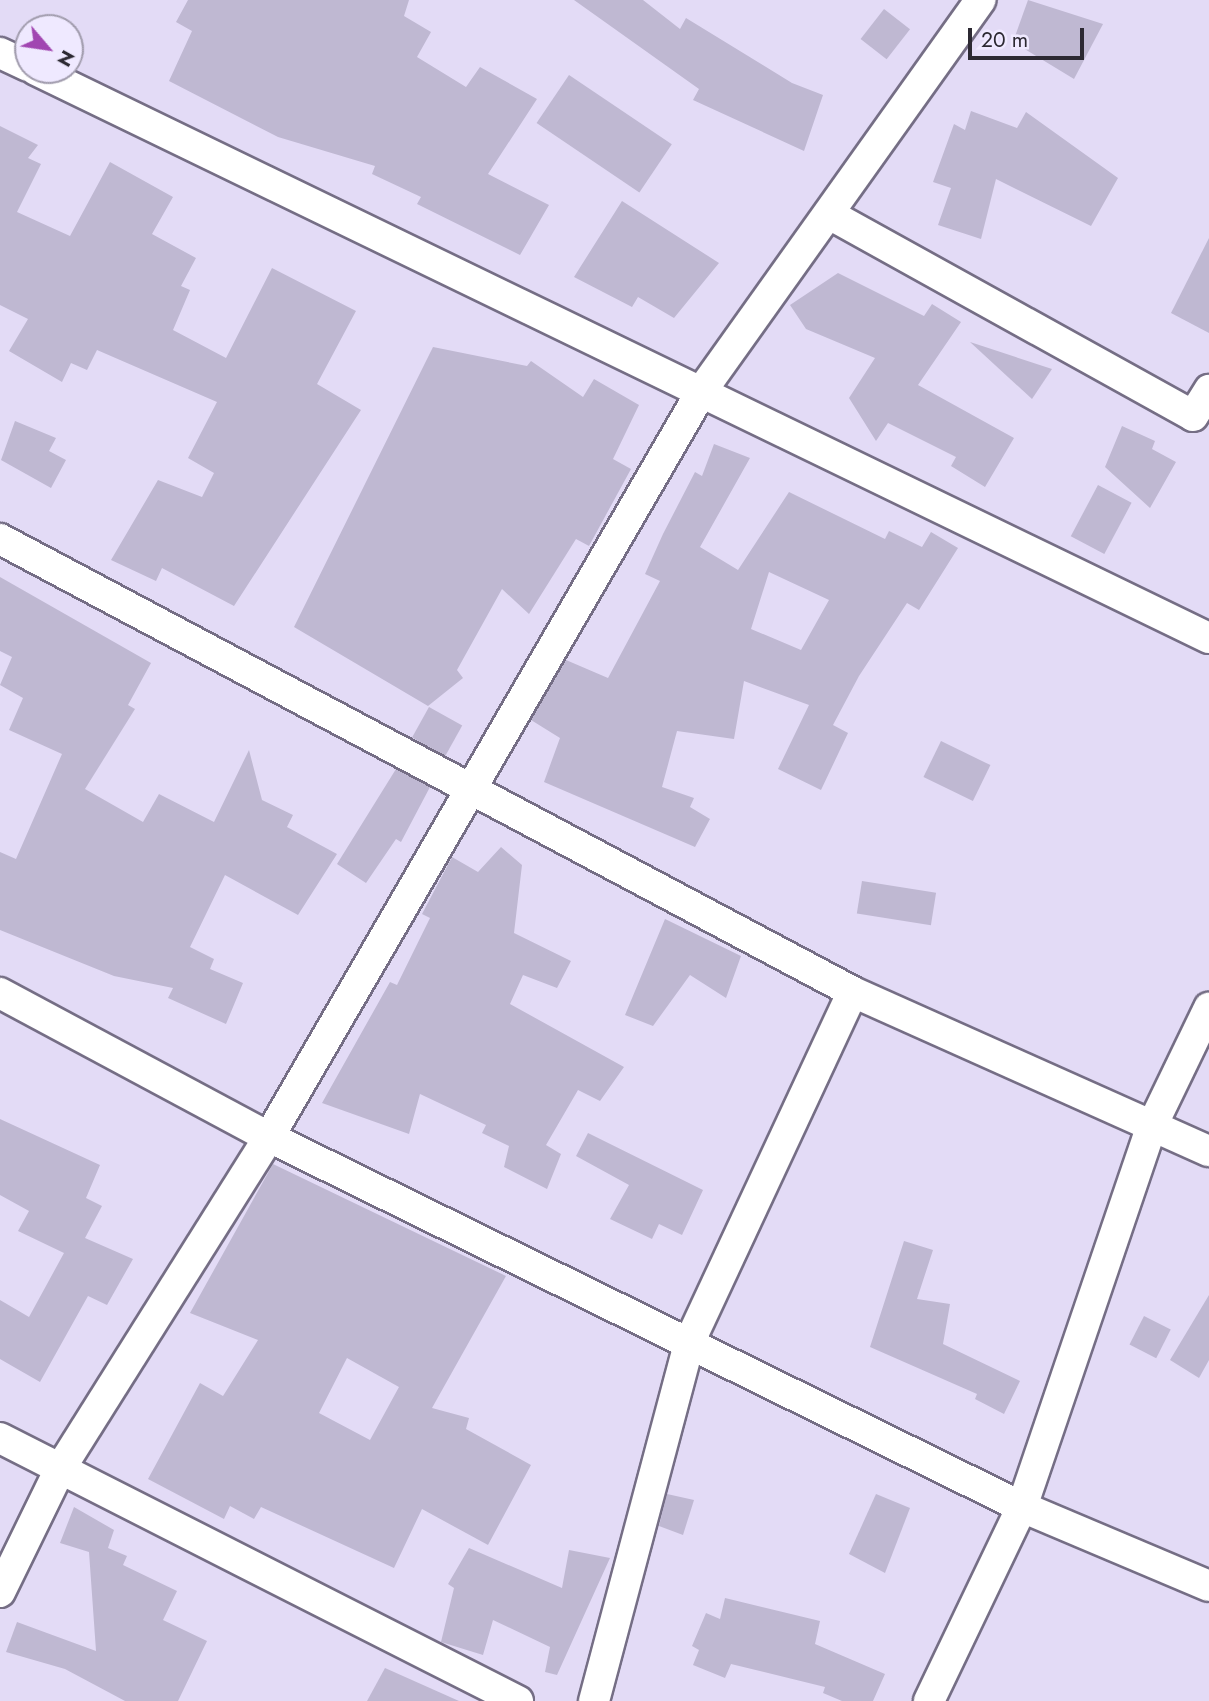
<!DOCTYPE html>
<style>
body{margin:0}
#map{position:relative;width:1209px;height:1701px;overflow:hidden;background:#e3dbf6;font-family:Jost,sans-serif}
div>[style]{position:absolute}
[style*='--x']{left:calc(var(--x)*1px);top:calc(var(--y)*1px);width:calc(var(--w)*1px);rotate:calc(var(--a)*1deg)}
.building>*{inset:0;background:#bfb8d2;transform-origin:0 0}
.roads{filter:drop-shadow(2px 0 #756e85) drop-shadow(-2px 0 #756e85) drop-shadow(0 2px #756e85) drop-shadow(0 -2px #756e85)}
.minor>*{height:30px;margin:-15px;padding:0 15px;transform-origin:15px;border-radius:15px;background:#fff}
span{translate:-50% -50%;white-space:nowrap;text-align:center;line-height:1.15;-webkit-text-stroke:5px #efe9ff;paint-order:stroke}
.north{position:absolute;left:14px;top:14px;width:70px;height:70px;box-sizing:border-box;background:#efe9ff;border:2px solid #a19cad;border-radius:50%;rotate:119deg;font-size:19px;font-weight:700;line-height:28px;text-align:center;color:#2c2932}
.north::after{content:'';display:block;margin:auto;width:24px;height:32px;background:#a146b1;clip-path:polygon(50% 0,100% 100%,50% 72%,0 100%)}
.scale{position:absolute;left:968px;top:28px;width:116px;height:32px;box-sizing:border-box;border:4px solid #2c2932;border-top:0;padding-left:9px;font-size:21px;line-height:24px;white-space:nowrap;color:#2c2932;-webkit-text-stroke:5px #efe9ff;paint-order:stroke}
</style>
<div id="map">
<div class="building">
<i style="clip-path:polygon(188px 0,409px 0,404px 16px,431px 32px,417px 57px,466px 87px,480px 67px,537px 99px,488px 174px,549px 205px,520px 255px,417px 204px,421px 197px,372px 174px,375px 166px,278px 137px,169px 81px,192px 31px,176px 22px)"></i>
<i style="clip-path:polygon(574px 0,643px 0,680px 29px,686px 18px,792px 83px,823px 95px,804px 151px,693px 100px,699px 89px)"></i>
<i style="clip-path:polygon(1028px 0,1103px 24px,1074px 79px,1013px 42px)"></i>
<i style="left:884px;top:9px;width:33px;height:38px;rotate:38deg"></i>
<i style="left:569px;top:75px;width:124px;height:58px;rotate:34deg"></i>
<i style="clip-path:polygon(971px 111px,1017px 128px,1026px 112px,1118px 178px,1091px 226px,996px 179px,981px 239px,938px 225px,951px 188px,933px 182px,954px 124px,965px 130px)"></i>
<i style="clip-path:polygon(0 126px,38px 145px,28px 158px,41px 164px,17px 212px,70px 236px,110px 162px,173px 197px,152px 234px,196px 258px,181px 286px,190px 290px,173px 330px,226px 358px,272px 268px,356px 311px,317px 384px,361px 410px,234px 606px,162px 568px,156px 581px,111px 560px,158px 480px,202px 497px,214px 473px,188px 458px,217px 402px,97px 350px,87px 370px,71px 363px,62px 382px,9px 351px,28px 319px,0 305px)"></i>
<i style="clip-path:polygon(622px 201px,719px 263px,674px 318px,638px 297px,632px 307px,574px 277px)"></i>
<i style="clip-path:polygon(1209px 238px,1209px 333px,1171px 313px)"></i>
<i style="clip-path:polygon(838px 273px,924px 316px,932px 304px,961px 322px,918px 385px,1014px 438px,985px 487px,951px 466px,956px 457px,888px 423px,876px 441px,849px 398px,875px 358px,806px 329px,790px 305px)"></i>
<i style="clip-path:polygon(970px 342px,1052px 369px,1032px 399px)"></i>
<i style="clip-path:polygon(433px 347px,527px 366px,531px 361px,583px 397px,594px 379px,639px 405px,613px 459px,631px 469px,589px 546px,576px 539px,529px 614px,502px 589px,457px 670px,463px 678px,428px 706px,294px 627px)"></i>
<i style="clip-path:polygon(15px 421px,56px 438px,49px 451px,66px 460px,51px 488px,1px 460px)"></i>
<i style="clip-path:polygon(1122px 426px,1155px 441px,1152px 449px,1176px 462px,1150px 508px,1105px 467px)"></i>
<i style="clip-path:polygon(evenodd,714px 444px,750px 458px,700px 547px,738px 570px,789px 492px,885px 539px,889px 531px,922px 547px,931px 532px,958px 548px,919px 610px,907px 603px,859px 676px,833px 725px,848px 733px,821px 790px,778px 769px,809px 705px,744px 681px,734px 739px,677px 731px,662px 787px,694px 798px,690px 807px,710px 819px,695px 847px,544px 782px,560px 738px,531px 720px,566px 660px,608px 678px,660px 581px,645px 574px,663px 534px,695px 472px,702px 476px,714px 444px,769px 572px,829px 600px,801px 650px,751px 629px,769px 572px)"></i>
<i style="left:1098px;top:485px;width:38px;height:58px;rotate:28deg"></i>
<i style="clip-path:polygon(0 577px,151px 663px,128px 705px,135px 709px,85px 789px,143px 822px,159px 794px,214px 822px,249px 750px,262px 800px,293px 815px,287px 827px,337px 854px,298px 915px,225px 875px,190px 947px,214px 959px,210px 969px,243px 983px,226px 1024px,168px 998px,173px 988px,114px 976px,0 930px,0 852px,16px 859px,62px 754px,9px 730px,23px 698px,0 685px,12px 657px,0 651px)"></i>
<i style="left:429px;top:707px;width:38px;height:35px;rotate:29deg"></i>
<i style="left:941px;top:741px;width:55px;height:40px;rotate:26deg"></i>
<i style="clip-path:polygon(396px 769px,430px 787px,401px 842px,396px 839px,366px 883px,337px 864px)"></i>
<i style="clip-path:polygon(501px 847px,522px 865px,514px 933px,571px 961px,557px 988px,523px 975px,510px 1004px,624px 1067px,600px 1101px,578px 1090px,546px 1145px,561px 1154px,547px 1189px,504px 1167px,509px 1146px,482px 1133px,486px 1125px,420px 1094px,409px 1134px,322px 1103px,390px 982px,397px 985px,430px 918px,422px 914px,452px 857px,478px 872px)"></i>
<i style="left:862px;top:881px;width:75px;height:33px;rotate:9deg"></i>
<i style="clip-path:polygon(665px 919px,741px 956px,726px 998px,690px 975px,653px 1026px,625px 1015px)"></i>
<i style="clip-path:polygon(0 1119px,100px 1165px,86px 1198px,102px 1206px,85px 1238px,133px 1259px,107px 1305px,88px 1296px,40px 1382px,0 1359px,0 1300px,29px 1317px,64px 1253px,18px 1231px,29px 1211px,0 1195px)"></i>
<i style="clip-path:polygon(588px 1133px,703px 1190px,682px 1235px,659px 1224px,652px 1239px,610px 1219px,629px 1185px,576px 1156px)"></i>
<i style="clip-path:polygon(evenodd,273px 1164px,506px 1276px,432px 1408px,469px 1418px,466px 1429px,531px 1465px,488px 1545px,422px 1509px,394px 1568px,261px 1507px,254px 1519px,230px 1506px,224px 1519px,148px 1479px,200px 1383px,223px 1396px,258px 1340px,190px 1313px,273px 1164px,347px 1358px,399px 1387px,370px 1440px,319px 1413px,347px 1358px)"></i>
<i style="clip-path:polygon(904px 1241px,933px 1250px,917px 1299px,950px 1304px,943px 1344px,1020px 1381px,1004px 1414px,975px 1399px,977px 1394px,870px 1347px)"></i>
<i style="clip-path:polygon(1209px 1295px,1209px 1360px,1199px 1378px,1170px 1360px)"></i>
<i style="left:1144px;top:1316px;width:30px;height:32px;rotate:27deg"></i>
<i style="clip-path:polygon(667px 1494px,694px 1500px,683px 1535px,659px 1526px)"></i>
<i style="clip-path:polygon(876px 1494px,910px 1508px,885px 1573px,849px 1554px)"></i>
<i style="clip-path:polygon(74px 1507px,114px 1530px,108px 1548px,127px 1556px,123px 1565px,177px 1591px,163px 1620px,207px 1641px,178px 1701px,125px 1701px,65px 1669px,6px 1652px,17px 1622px,96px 1651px,89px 1552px,60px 1543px)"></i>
<i style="clip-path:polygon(469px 1548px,562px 1588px,569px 1550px,610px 1558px,557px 1675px,545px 1672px,550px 1647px,493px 1620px,483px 1655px,441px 1642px,454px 1588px,448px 1584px)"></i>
<i style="clip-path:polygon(725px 1598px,820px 1621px,815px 1644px,885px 1674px,873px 1701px,842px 1701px,823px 1693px,825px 1687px,731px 1664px,725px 1678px,693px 1665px,699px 1650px,692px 1646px,706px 1613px,720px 1619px)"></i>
<i style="clip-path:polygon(385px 1668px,459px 1701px,367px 1701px)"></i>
</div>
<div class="roads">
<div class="minor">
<i style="--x:0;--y:53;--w:31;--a:25"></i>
<i style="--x:36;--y:70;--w:1303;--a:25.84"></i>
<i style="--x:829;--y:214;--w:416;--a:29"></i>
<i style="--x:1193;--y:416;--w:31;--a:-58"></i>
<i style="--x:0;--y:539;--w:966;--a:27.97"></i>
<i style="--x:853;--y:992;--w:390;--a:24.1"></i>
<i style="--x:0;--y:993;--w:305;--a:28.2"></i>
<i style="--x:269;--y:1137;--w:839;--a:26.17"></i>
<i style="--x:1022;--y:1507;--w:203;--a:22.9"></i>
<i style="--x:0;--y:1438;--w:581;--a:26.92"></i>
<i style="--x:0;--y:1592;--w:137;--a:-64"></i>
<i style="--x:60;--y:1469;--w:392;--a:-57.8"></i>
<i style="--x:269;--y:1137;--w:865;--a:-59.88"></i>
<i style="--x:703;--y:389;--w:478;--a:-54.5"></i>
<i style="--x:594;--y:1701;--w:370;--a:-75.1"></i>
<i style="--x:689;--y:1343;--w:387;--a:-65"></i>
<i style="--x:929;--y:1701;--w:215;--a:-64.4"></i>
<i style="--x:1022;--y:1507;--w:398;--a:-71.2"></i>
<i style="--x:1150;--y:1130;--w:136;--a:-64.2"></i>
</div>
</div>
<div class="north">N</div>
<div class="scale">20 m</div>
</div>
